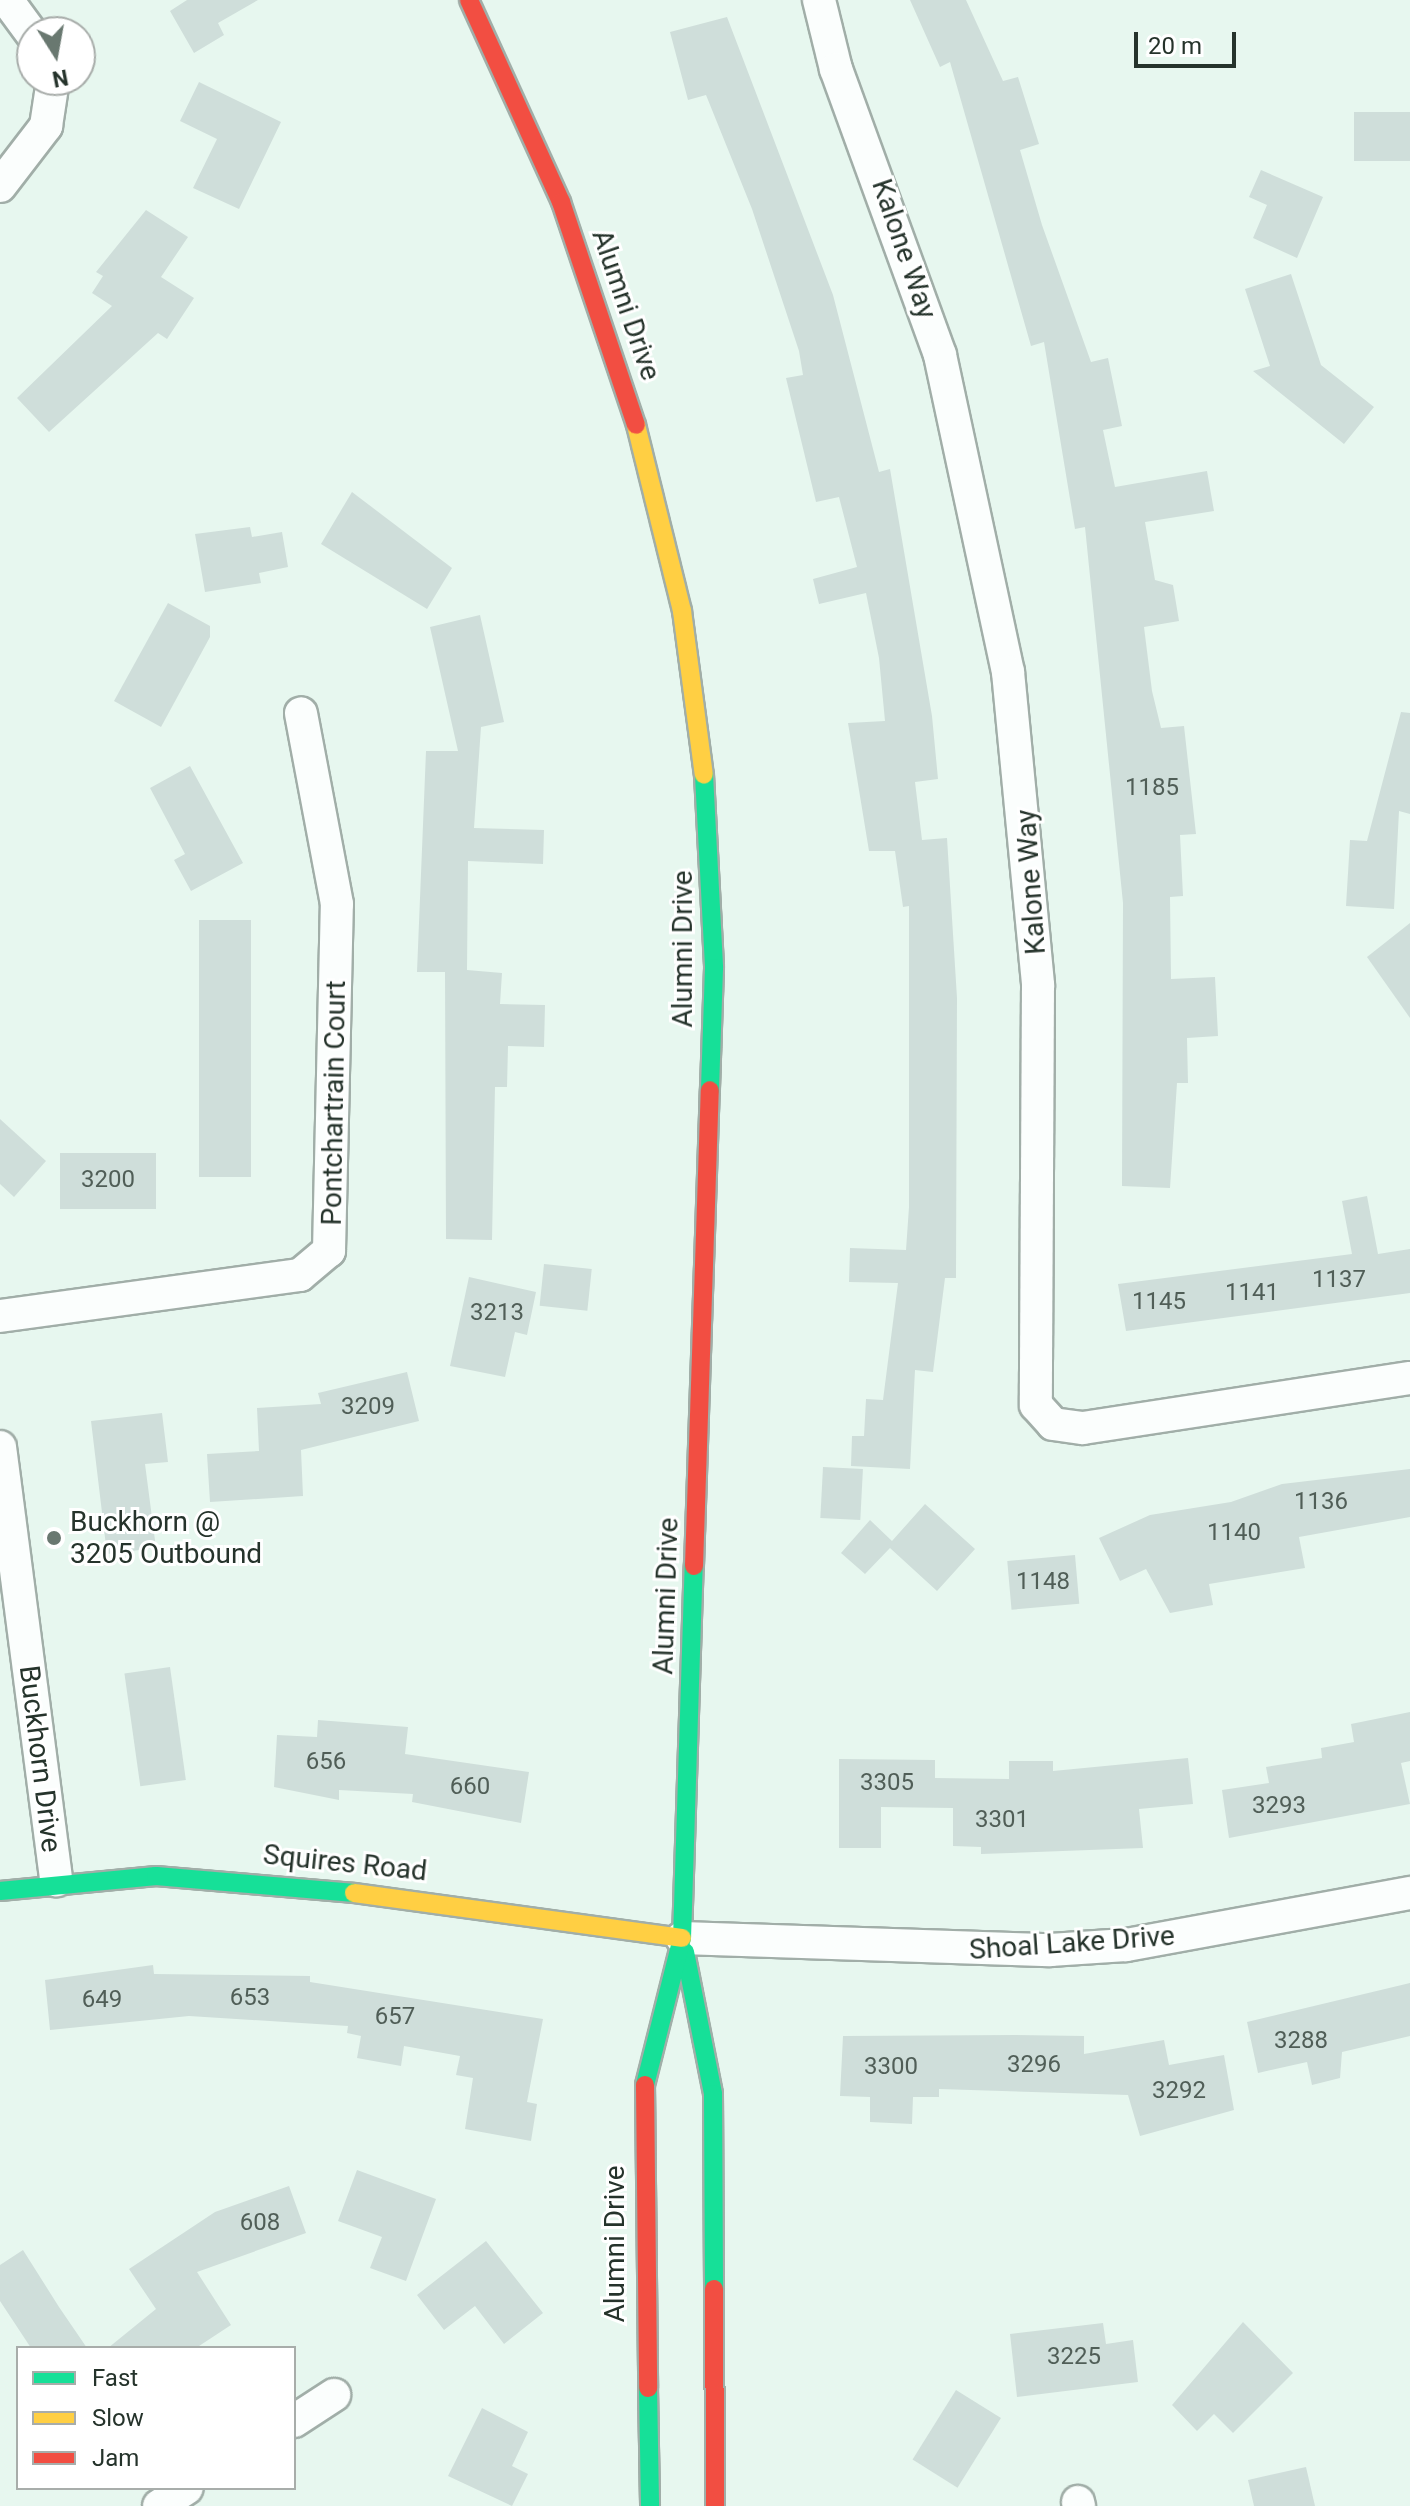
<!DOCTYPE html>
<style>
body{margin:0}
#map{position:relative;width:1410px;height:2506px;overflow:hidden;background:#e7f7ef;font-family:Roboto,sans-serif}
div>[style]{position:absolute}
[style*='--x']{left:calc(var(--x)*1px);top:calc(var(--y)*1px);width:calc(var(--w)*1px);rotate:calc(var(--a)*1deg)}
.building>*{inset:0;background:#cfdeda;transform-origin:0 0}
.roads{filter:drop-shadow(2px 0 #a1aea8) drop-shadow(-2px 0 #a1aea8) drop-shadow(0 2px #a1aea8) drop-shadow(0 -2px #a1aea8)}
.street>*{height:32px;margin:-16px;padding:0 16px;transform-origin:16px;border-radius:16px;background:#fbfefd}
.fast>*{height:18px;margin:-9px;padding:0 9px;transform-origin:9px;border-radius:9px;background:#16e098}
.slow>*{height:18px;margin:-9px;padding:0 9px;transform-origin:9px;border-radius:9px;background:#ffcf43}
.jam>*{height:18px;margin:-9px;padding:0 9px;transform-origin:9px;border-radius:9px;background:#f24e42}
.dots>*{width:22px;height:22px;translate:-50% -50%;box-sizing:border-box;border:4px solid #fff;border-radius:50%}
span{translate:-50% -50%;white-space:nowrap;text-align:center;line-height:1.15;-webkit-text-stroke:6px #fff;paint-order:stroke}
.number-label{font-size:24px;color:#505e57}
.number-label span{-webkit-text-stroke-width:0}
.street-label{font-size:28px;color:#25332b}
.poi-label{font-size:28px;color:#25332b}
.left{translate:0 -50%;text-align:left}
.legend{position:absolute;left:16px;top:2346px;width:280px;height:144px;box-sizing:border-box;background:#fff;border:2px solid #a8adaa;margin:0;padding:10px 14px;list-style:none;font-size:24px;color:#25332b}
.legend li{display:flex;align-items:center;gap:16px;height:40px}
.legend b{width:40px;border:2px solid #a8adaa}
.north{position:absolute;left:16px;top:16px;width:80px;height:80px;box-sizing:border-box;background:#fff;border:2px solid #a8adaa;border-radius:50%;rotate:169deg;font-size:22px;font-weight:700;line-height:32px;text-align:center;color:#25332b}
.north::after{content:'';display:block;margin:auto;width:28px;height:36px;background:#697870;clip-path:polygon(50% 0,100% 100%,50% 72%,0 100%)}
.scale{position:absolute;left:1134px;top:32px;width:102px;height:36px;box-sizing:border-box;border:4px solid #25332b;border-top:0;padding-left:10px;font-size:24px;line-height:28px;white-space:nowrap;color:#25332b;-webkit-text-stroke:6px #fff;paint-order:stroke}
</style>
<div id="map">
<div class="building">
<i style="clip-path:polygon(187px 0,258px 0,218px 23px,224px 35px,194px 53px,170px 11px)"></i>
<i style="clip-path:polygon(910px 0,966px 0,1003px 81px,1018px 77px,1039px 144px,1020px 150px,1042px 225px,1091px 362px,1108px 358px,1122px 426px,1103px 430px,1115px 487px,1207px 471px,1214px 511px,1145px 522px,1155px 580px,1173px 585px,1179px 621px,1144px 627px,1152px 691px,1161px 728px,1184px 726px,1196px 834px,1180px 835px,1183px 896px,1170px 897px,1171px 979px,1215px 977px,1218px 1036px,1187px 1038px,1188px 1083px,1177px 1083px,1170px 1188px,1122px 1186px,1123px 903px,1085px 527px,1075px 529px,1044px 342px,1031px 346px,950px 62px,940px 67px)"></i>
<i style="clip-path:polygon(727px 17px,833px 295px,879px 472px,890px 469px,932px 716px,938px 779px,915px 782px,922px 840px,947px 838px,957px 998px,956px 1278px,945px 1278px,933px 1372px,915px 1370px,910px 1469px,851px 1466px,852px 1436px,864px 1436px,866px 1399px,883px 1400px,898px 1283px,849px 1282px,850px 1248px,906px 1250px,909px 1207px,909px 906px,903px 907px,895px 851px,869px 851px,848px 723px,885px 721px,879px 658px,866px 593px,819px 604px,813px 579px,857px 567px,839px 497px,816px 502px,786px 378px,803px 375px,799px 351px,752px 209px,706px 95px,688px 100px,670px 32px)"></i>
<i style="clip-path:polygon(199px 82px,281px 122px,239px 209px,193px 188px,217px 139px,180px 121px)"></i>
<i style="left:1410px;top:112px;width:49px;height:56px;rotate:90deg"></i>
<i style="clip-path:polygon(1261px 170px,1323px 197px,1297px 258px,1253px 238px,1267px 205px,1249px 197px)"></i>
<i style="clip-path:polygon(146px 210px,188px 237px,161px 277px,194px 298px,167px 339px,158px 333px,49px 432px,17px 398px,112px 306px,92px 293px,103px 276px,96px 272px)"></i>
<i style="clip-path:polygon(1291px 274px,1321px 365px,1374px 407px,1344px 444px,1253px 371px,1270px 366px,1245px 289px)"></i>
<i style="clip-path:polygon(352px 492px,452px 568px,427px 609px,321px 544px)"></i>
<i style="clip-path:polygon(250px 527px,252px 537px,282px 532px,288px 567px,259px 573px,261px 583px,205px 592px,195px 534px)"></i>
<i style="clip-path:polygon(168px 603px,210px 626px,210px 637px,161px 727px,114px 701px)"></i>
<i style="clip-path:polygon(480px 615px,504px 722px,481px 727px,474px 828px,544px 830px,543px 864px,468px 861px,467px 970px,502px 973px,500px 1004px,545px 1005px,544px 1047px,508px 1046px,507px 1087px,495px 1087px,492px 1240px,446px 1239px,445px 972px,417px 972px,426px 751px,458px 751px,430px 627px)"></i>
<i style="clip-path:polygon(1401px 712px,1410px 713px,1410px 814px,1399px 811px,1394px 909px,1346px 906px,1350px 840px,1367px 841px)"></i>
<i style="clip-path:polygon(190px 766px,243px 863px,191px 891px,174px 860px,185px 854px,150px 788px)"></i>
<i style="left:199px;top:920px;width:52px;height:257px"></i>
<i style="clip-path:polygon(1410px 923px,1410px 1018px,1367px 957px)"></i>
<i style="clip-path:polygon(0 1119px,46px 1161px,14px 1197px,0 1184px)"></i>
<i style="left:156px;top:1153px;width:56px;height:96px;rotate:90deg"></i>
<i style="clip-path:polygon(1367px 1196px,1378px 1254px,1410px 1249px,1410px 1293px,1126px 1331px,1118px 1284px,1352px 1254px,1342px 1201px)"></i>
<i style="left:544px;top:1264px;width:48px;height:42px;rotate:6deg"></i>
<i style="clip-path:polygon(469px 1277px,536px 1292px,527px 1335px,515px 1332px,505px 1377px,450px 1366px)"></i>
<i style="clip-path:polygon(407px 1372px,419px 1421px,301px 1450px,303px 1496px,210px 1502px,207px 1454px,259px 1451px,257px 1408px,321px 1404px,318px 1393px)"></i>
<i style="clip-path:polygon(162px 1413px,168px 1462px,145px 1464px,156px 1548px,107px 1554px,91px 1421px)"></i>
<i style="left:823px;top:1467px;width:40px;height:51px;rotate:3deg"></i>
<i style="clip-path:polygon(1410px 1469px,1410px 1517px,1299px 1537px,1305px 1568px,1209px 1584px,1213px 1605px,1170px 1613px,1146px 1569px,1120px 1581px,1099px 1538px,1150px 1515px,1231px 1502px,1282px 1484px)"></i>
<i style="clip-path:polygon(925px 1504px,975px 1549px,937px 1591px,890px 1548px,865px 1574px,841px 1553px,870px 1520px,892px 1541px)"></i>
<i style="left:1075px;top:1555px;width:49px;height:68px;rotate:85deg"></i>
<i style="left:170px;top:1667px;width:114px;height:46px;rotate:82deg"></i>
<i style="clip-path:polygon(1410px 1712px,1410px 1761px,1401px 1763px,1410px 1804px,1229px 1838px,1222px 1790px,1269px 1783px,1266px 1767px,1322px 1758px,1321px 1748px,1354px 1742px,1351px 1724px)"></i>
<i style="clip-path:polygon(318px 1720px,408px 1727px,405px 1754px,529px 1772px,521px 1823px,412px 1802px,413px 1794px,339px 1790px,339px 1800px,274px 1787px,277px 1735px,317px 1737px)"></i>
<i style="clip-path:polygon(1188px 1758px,1193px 1804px,1139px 1809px,1143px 1848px,981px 1854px,981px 1847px,953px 1846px,953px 1808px,881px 1807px,881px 1848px,839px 1848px,839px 1759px,935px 1760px,935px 1778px,1009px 1779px,1009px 1761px,1053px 1761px,1053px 1771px)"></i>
<i style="clip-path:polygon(153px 1965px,154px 1974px,310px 1976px,310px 1982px,543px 2019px,527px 2102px,537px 2104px,531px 2141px,465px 2129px,473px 2078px,456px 2075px,460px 2056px,404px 2046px,401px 2066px,357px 2058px,361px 2036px,347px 2033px,348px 2026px,189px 2016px,50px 2030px,45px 1980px)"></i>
<i style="clip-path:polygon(1410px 1983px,1410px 2036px,1342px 2052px,1340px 2078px,1312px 2085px,1307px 2062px,1258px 2073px,1247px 2022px)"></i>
<i style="clip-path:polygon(1015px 2035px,1084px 2036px,1084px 2054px,1164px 2040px,1169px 2065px,1224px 2055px,1234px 2110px,1140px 2136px,1128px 2095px,939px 2089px,939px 2097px,913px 2097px,912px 2124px,870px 2122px,870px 2097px,840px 2096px,843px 2036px)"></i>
<i style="clip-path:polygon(357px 2170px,436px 2199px,406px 2281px,370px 2268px,382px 2237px,338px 2221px)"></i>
<i style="clip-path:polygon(289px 2186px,306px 2233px,197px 2272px,231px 2325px,196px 2348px,108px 2348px,156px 2309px,129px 2269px,215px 2212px)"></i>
<i style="clip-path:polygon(486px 2241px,543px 2313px,504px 2344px,475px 2306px,444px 2330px,417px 2295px)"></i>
<i style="clip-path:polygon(23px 2250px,59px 2307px,87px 2348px,31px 2348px,0 2301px,0 2265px)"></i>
<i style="clip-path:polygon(1243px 2322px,1293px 2373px,1233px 2433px,1214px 2414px,1197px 2431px,1172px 2405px)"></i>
<i style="clip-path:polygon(1103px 2323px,1106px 2344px,1133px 2340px,1138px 2382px,1017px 2397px,1010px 2334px)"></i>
<i style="left:956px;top:2390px;width:53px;height:82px;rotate:32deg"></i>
<i style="clip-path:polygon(482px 2408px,528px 2432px,512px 2466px,528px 2474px,512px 2506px,448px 2476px)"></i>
<i style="clip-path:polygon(1306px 2467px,1315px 2506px,1254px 2506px,1248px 2480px)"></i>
</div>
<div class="roads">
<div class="street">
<i style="--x:7;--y:0;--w:42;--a:53.7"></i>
<i style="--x:819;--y:0;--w:71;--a:76.2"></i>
<i style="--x:836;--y:69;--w:304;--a:70"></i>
<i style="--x:940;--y:355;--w:324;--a:77.9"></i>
<i style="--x:1008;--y:672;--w:314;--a:84.5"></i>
<i style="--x:1038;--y:985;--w:420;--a:90.3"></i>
<i style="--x:1036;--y:1405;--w:25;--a:48"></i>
<i style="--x:1053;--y:1424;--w:30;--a:8"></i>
<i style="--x:1083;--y:1428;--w:331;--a:-8.7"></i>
<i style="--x:0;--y:186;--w:76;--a:-52.5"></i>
<i style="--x:46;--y:126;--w:47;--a:-81.3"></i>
<i style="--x:0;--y:1316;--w:303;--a:-7.8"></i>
<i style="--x:300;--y:1275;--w:38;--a:-40"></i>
<i style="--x:329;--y:1251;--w:347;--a:-88.7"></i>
<i style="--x:337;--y:904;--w:194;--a:-100.7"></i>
<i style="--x:0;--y:1447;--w:437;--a:82.6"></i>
<i style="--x:682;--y:1938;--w:368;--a:1.9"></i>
<i style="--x:1050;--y:1950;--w:76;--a:-3.8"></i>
<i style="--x:1126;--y:1945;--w:289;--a:-10.4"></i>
<i style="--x:294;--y:2421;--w:48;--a:-33"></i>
<i style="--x:1078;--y:2502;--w:4;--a:76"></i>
<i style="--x:159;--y:2506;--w:33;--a:-33"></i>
</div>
<div class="fast">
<i style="--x:704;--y:775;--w:193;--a:87"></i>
<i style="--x:714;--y:968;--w:122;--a:91.9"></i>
<i style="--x:0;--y:1891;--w:157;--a:-5.5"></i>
<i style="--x:156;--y:1876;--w:199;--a:4.9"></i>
<i style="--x:685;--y:1952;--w:145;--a:78.8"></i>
<i style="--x:713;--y:2094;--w:195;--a:89.7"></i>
<i style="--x:645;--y:2085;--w:152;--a:-75.9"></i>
<i style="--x:682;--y:1938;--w:372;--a:-88.2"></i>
<i style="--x:648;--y:2388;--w:118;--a:89"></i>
</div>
<div class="slow">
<i style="--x:636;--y:425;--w:192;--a:76.1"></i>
<i style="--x:682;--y:611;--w:165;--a:82.4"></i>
<i style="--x:354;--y:1893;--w:331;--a:7.8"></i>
</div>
<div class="jam">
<i style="--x:469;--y:0;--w:222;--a:65.5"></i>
<i style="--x:561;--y:202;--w:235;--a:71.4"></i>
<i style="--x:694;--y:1566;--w:476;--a:-88.1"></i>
<i style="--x:645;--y:2085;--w:303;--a:89.4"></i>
<i style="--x:714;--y:2289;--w:217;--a:89.7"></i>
</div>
</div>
<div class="dots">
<i style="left:54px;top:1538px;background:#697870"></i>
</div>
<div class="number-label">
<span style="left:1152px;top:788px">1185</span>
<span style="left:108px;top:1180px">3200</span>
<span style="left:1339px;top:1280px">1137</span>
<span style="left:1252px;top:1293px">1141</span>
<span style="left:1159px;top:1302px">1145</span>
<span style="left:497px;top:1313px">3213</span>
<span style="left:368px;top:1407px">3209</span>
<span style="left:1321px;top:1502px">1136</span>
<span style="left:1234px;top:1533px">1140</span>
<span style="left:1043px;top:1582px">1148</span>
<span style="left:326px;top:1762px">656</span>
<span style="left:887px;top:1783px">3305</span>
<span style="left:470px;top:1787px">660</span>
<span style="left:1279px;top:1806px">3293</span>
<span style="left:1002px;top:1820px">3301</span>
<span style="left:250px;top:1998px">653</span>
<span style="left:102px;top:2000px">649</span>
<span style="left:395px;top:2017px">657</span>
<span style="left:1301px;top:2041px">3288</span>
<span style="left:1034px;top:2065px">3296</span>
<span style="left:891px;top:2067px">3300</span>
<span style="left:1179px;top:2091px">3292</span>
<span style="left:260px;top:2223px">608</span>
<span style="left:1074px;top:2357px">3225</span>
</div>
<div class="street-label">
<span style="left:904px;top:249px;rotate:71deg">Kalone Way</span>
<span style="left:626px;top:305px;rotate:71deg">Alumni Drive</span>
<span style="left:1031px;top:882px;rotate:-94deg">Kalone Way</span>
<span style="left:683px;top:949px;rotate:-90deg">Alumni Drive</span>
<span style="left:334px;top:1103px;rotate:-89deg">Pontchartrain Court</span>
<span style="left:666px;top:1596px;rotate:-88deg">Alumni Drive</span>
<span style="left:40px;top:1759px;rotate:83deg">Buckhorn Drive</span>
<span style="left:345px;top:1863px;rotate:6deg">Squires Road</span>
<span style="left:1072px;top:1943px;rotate:-4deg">Shoal Lake Drive</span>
<span style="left:615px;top:2244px;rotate:-90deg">Alumni Drive</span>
</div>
<div class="poi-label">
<span class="left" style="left:70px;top:1538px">Buckhorn @<br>3205 Outbound</span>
</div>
<ul class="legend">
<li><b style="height:10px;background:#16e098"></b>Fast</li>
<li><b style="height:10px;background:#ffcf43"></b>Slow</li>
<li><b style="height:10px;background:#f24e42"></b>Jam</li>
</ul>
<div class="north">N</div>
<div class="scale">20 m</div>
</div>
